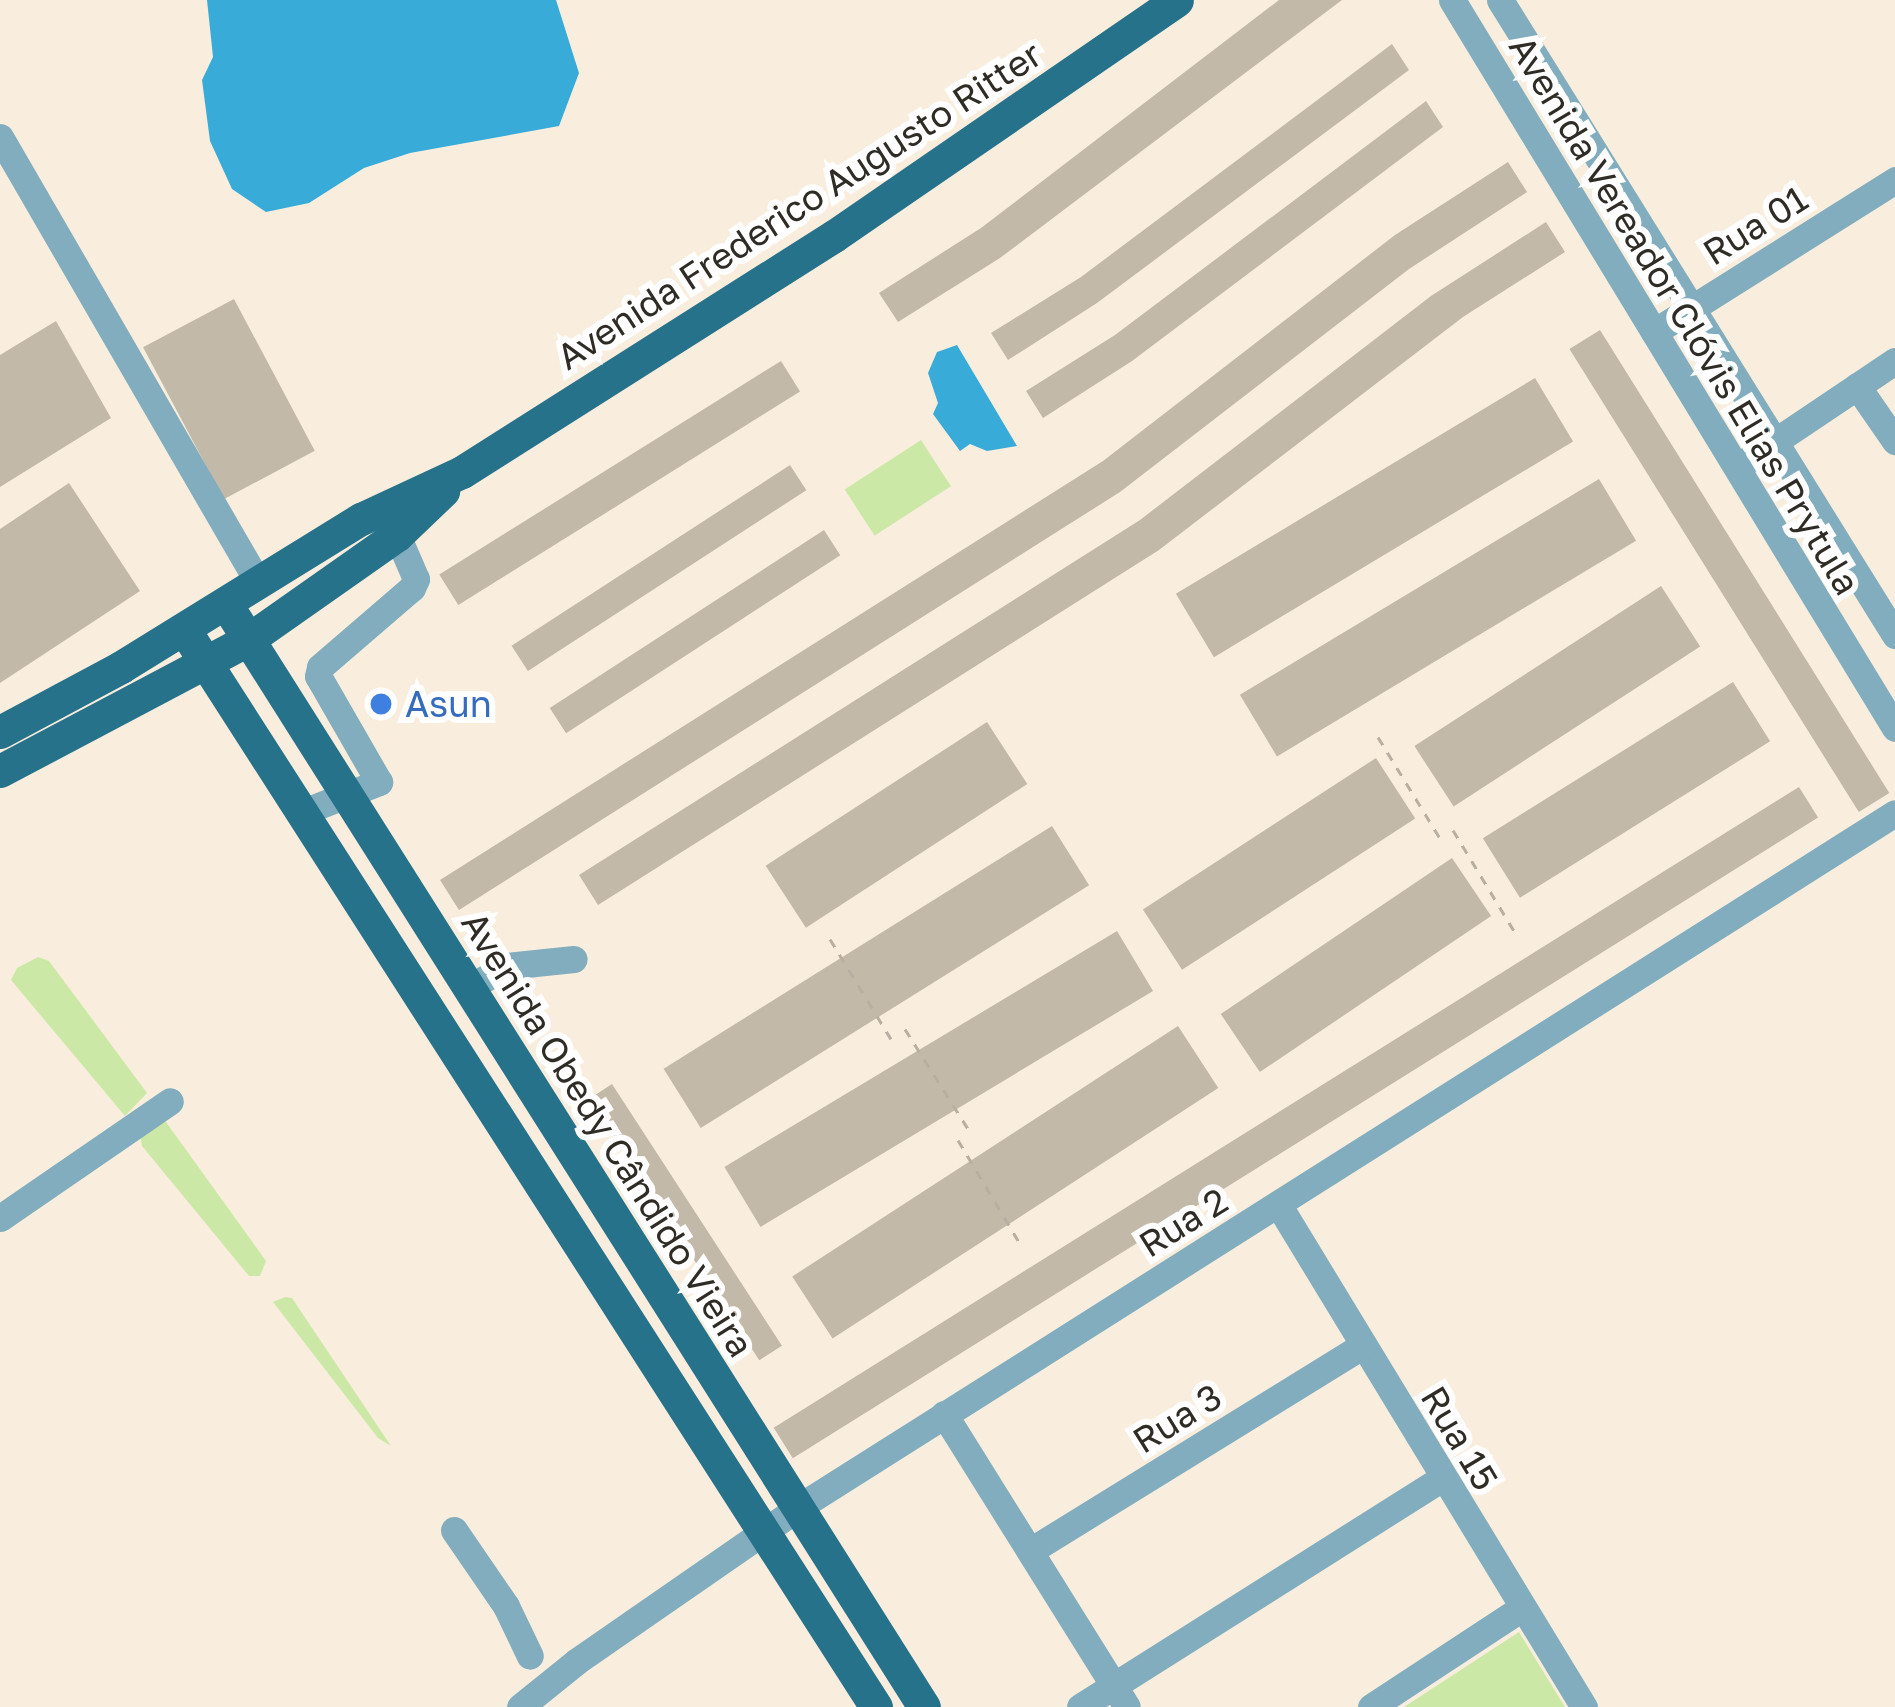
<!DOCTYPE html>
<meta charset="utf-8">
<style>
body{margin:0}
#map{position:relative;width:1895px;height:1707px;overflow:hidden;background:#f9eedd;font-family:"Golos Text",sans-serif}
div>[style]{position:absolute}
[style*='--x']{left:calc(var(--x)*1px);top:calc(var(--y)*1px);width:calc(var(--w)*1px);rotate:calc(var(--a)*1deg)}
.green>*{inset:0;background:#cce8a6;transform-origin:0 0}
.water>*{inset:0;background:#39abd9}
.building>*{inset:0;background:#c3b9a9;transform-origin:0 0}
.path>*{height:3px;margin-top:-1.5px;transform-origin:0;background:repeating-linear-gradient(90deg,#b7afa1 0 9px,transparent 0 18px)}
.minor>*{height:27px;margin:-13.5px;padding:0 13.5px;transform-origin:13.5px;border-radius:13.5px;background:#81adbe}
.major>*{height:33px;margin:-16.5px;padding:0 16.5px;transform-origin:16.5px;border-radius:16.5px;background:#27728b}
.dots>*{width:33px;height:33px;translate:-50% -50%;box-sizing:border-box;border:6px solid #fff;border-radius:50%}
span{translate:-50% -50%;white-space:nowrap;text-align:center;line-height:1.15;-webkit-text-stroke:12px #fff;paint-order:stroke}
.street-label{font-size:36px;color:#2f2b25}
.shop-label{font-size:36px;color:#366cbe}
.left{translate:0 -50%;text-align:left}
</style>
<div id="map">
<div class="green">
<i style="left:921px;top:440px;width:55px;height:91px;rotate:57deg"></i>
<i style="clip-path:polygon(38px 957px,49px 961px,147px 1093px,125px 1116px,11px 980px,17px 968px)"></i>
<i style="clip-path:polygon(158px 1120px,166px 1122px,266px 1261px,260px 1276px,249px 1276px,142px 1146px,140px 1135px)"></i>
<i style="clip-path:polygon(285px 1297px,292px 1298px,391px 1446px,378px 1438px,273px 1302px)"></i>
<i style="clip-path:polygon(1519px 1632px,1565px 1707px,1404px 1707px)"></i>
</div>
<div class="water">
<i style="clip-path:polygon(207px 0,556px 0,579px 73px,559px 126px,410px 153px,364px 168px,309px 203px,266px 212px,232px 189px,210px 141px,202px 80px,213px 57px)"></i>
<i style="clip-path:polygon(957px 345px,1017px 446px,987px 451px,970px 444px,960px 451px,933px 414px,938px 403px,928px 373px,937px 352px)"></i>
</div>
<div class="building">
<i style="clip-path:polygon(1279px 0,1342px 0,1000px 258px,898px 322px,879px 293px,981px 228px)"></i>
<i style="clip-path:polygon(1392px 44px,1409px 70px,1097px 303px,1008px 360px,991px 333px,1081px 277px)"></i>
<i style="clip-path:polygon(1426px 101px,1443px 127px,1132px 361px,1043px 418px,1026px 391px,1115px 335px)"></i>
<i style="clip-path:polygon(1508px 162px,1527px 192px,1409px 269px,1120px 492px,459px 910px,440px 880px,1103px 461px,1395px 235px)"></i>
<i style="clip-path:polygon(1546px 222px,1565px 252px,1463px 317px,1159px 550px,598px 905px,579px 875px,1140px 520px,1431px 296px)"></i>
<i style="left:234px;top:299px;width:172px;height:103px;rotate:62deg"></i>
<i style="clip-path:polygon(56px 321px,111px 418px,0 487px,0 355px)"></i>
<i style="left:1600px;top:330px;width:546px;height:36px;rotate:58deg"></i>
<i style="left:781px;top:361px;width:36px;height:403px;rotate:58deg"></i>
<i style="left:1535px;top:378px;width:74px;height:419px;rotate:59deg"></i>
<i style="left:790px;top:465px;width:30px;height:332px;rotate:57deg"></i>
<i style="left:1599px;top:479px;width:72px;height:419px;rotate:59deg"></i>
<i style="clip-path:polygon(69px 483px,140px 591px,0 683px,0 529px)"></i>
<i style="left:824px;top:530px;width:30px;height:327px;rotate:57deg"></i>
<i style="left:1661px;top:586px;width:72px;height:294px;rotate:57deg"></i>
<i style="left:1733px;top:682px;width:70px;height:295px;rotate:58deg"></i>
<i style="left:987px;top:722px;width:74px;height:264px;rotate:57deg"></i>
<i style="left:1376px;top:758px;width:72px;height:278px;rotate:57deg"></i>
<i style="left:1799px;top:787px;width:36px;height:1209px;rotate:58deg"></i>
<i style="left:1052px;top:826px;width:70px;height:458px;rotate:58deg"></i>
<i style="left:1452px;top:858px;width:70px;height:279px;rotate:56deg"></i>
<i style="left:1117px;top:931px;width:70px;height:458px;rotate:59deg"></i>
<i style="left:1178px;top:1026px;width:74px;height:460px;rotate:57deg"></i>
<i style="left:612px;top:1084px;width:312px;height:27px;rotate:57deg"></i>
</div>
<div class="path">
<i style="--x:1378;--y:737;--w:119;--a:58.5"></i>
<i style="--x:1453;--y:830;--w:122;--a:58.8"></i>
<i style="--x:830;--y:939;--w:117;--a:58.6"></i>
<i style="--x:905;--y:1029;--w:122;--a:57.7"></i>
<i style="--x:958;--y:1140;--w:125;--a:59.1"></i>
</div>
<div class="minor">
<i style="--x:1452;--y:0;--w:852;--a:58.68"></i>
<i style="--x:1500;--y:0;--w:748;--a:58.12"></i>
<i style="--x:0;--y:137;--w:517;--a:59.91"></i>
<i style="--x:1654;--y:332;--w:285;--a:-32.2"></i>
<i style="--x:1857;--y:386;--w:67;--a:55.4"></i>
<i style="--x:1737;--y:467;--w:190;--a:-33.9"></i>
<i style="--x:303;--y:812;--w:82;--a:-21.5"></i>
<i style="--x:379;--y:782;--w:122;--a:-119.9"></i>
<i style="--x:318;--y:676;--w:9;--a:-77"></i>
<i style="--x:320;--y:667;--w:121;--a:-40.7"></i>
<i style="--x:412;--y:588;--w:10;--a:-66"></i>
<i style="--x:416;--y:579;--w:48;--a:-113.4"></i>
<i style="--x:470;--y:987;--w:43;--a:-29.6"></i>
<i style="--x:507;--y:966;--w:67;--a:-6"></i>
<i style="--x:1278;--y:1204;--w:589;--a:58.69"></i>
<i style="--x:0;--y:1218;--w:206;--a:-34.5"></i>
<i style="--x:944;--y:1414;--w:345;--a:58"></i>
<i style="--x:454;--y:1530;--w:92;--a:55.6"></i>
<i style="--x:506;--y:1606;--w:55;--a:64.4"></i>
<i style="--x:1030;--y:1551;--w:392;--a:-31.7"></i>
<i style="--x:520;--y:1707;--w:73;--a:-38.9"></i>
<i style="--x:577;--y:1661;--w:270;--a:-34.7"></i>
<i style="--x:799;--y:1507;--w:1297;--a:-32.34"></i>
<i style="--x:1080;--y:1707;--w:428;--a:-32.3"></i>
<i style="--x:1371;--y:1707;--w:178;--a:-33.3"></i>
</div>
<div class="major">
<i style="--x:226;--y:604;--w:1305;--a:57.67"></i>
<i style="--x:184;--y:629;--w:1281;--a:57.3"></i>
<i style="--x:0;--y:732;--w:137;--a:-28.2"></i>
<i style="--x:121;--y:667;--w:282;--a:-31.7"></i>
<i style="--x:361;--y:519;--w:111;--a:-25"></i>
<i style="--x:462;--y:472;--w:441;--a:-32.4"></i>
<i style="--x:834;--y:236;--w:416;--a:-34.5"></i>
<i style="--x:0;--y:771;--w:282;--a:-27.9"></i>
<i style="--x:249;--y:639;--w:181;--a:-35.1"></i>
<i style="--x:397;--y:535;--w:64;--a:-43.7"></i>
</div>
<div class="dots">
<i style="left:381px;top:704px;background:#3f7fe0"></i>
</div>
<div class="street-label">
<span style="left:799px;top:205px;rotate:-33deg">Avenida Frederico Augusto Ritter</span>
<span style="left:1755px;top:225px;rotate:-32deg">Rua 01</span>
<span style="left:1685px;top:315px;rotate:59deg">Avenida Vereador Clóvis Elias Prytula</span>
<span style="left:608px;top:1134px;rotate:58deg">Avenida Obedy Cândido Vieira</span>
<span style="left:1183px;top:1222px;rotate:-32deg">Rua 2</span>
<span style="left:1177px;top:1418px;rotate:-32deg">Rua 3</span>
<span style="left:1460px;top:1438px;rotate:59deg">Rua 15</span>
</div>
<div class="shop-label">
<span class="left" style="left:405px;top:704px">Asun</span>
</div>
</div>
